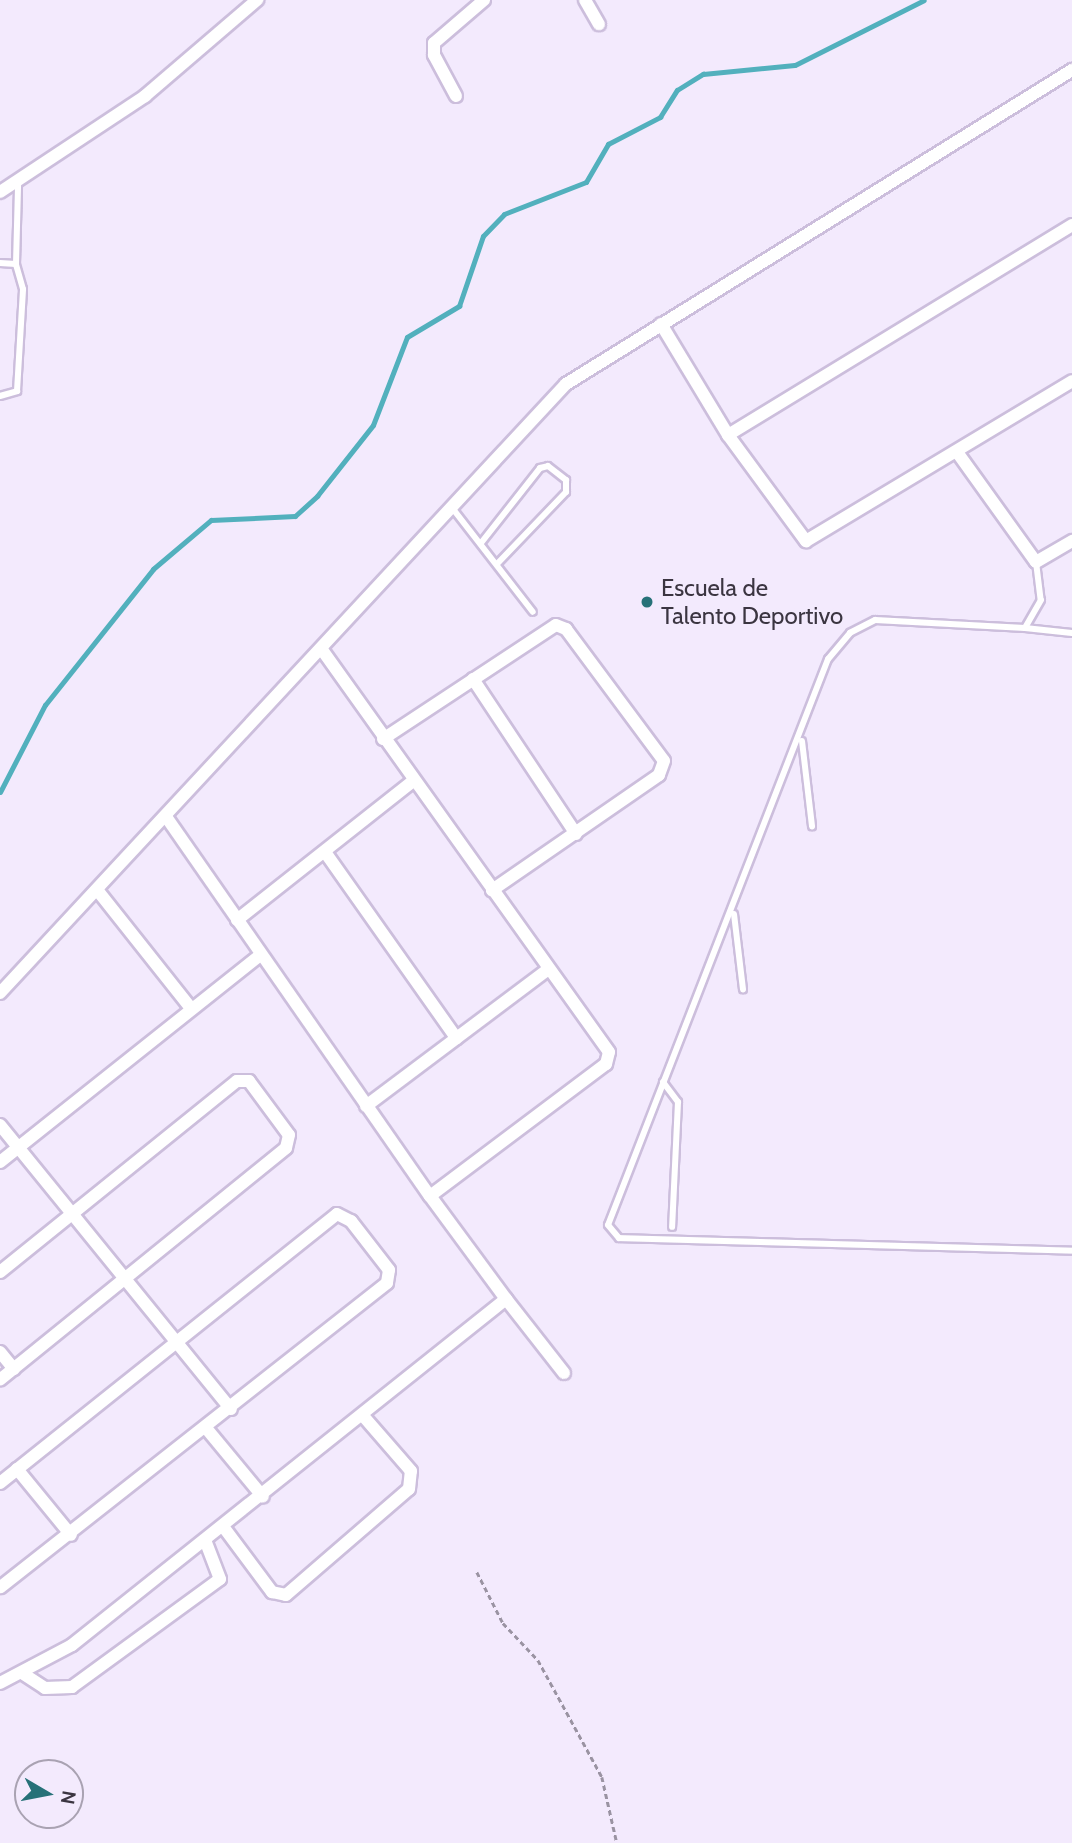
<!DOCTYPE html>
<style>
body{margin:0}
#map{position:relative;width:1072px;height:1843px;overflow:hidden;background:#f3eafd;font-family:Cabin,sans-serif}
div>[style]{position:absolute}
[style*='--x']{left:calc(var(--x)*1px);top:calc(var(--y)*1px);width:calc(var(--w)*1px);rotate:calc(var(--a)*1deg)}
.stream>*{height:5px;margin:-2.5px;padding:0 2.5px;transform-origin:2.5px;border-radius:2.5px;background:#52b0bd}
.path>*{height:2.5px;margin-top:-1.25px;transform-origin:0;background:repeating-linear-gradient(90deg,#9a93a2 0 5px,transparent 0 8.5px)}
.roads{filter:drop-shadow(2px 0 #ccbedc) drop-shadow(-2px 0 #ccbedc) drop-shadow(0 2px #ccbedc) drop-shadow(0 -2px #ccbedc)}
.service>*{height:6px;margin:-3px;padding:0 3px;transform-origin:3px;border-radius:3px;background:#fff}
.minor>*{height:12px;margin:-6px;padding:0 6px;transform-origin:6px;border-radius:6px;background:#fff}
.dots>*{width:19px;height:19px;translate:-50% -50%;box-sizing:border-box;border:4px solid #f3eafd;border-radius:50%}
span{translate:-50% -50%;white-space:nowrap;text-align:center;line-height:1.15;-webkit-text-stroke:7px #f3eafd;paint-order:stroke}
.poi-label{font-size:24px;color:#3b3541}
.left{translate:0 -50%;text-align:left}
.north{position:absolute;left:14px;top:1759px;width:70px;height:70px;box-sizing:border-box;background:#f3eafd;border:2px solid #a9a2b2;border-radius:50%;rotate:100deg;font-size:19px;font-weight:700;line-height:28px;text-align:center;color:#3b3541}
.north::after{content:'';display:block;margin:auto;width:24px;height:32px;background:#277178;clip-path:polygon(50% 0,100% 100%,50% 72%,0 100%)}
</style>
<div id="map">
<div class="stream">
<i style="--x:0;--y:792;--w:98;--a:-62.7"></i>
<i style="--x:45;--y:705;--w:174;--a:-51.5"></i>
<i style="--x:153;--y:569;--w:76;--a:-40.2"></i>
<i style="--x:211;--y:520;--w:84;--a:-2.7"></i>
<i style="--x:295;--y:516;--w:30;--a:-42"></i>
<i style="--x:317;--y:496;--w:90;--a:-51.7"></i>
<i style="--x:373;--y:425;--w:94;--a:-68.9"></i>
<i style="--x:407;--y:337;--w:61;--a:-30.8"></i>
<i style="--x:459;--y:306;--w:74;--a:-71.1"></i>
<i style="--x:483;--y:236;--w:30;--a:-46"></i>
<i style="--x:504;--y:214;--w:88;--a:-21.3"></i>
<i style="--x:586;--y:182;--w:44;--a:-59.9"></i>
<i style="--x:608;--y:144;--w:59;--a:-27.4"></i>
<i style="--x:660;--y:117;--w:32;--a:-58"></i>
<i style="--x:677;--y:90;--w:31;--a:-32"></i>
<i style="--x:703;--y:74;--w:92;--a:-5.6"></i>
<i style="--x:795;--y:65;--w:144;--a:-26.7"></i>
</div>
<div class="path">
<i style="--x:477;--y:1572;--w:57;--a:63"></i>
<i style="--x:503;--y:1623;--w:51;--a:46.6"></i>
<i style="--x:538;--y:1660;--w:133;--a:61.3"></i>
<i style="--x:602;--y:1777;--w:68;--a:77.2"></i>
</div>
<div class="roads">
<div class="service">
<i style="--x:0;--y:263;--w:16;--a:4"></i>
<i style="--x:0;--y:396;--w:18;--a:-16"></i>
<i style="--x:17;--y:391;--w:102;--a:-86.6"></i>
<i style="--x:23;--y:289;--w:26;--a:-106"></i>
<i style="--x:16;--y:264;--w:79;--a:-88.5"></i>
<i style="--x:453;--y:509;--w:130;--a:52.2"></i>
<i style="--x:481;--y:543;--w:95;--a:-51.8"></i>
<i style="--x:540;--y:468;--w:8;--a:-14"></i>
<i style="--x:548;--y:466;--w:23;--a:38"></i>
<i style="--x:566;--y:480;--w:12;--a:90"></i>
<i style="--x:566;--y:492;--w:98;--a:133.8"></i>
<i style="--x:1036;--y:562;--w:38;--a:83"></i>
<i style="--x:1041;--y:600;--w:32;--a:120"></i>
<i style="--x:1025;--y:628;--w:150;--a:-176.9"></i>
<i style="--x:875;--y:620;--w:28;--a:153"></i>
<i style="--x:850;--y:633;--w:34;--a:130"></i>
<i style="--x:828;--y:659;--w:607;--a:111.24"></i>
<i style="--x:608;--y:1225;--w:17;--a:50"></i>
<i style="--x:619;--y:1238;--w:453;--a:1.6"></i>
<i style="--x:1025;--y:628;--w:47;--a:6.1"></i>
<i style="--x:802;--y:741;--w:86;--a:83.3"></i>
<i style="--x:734;--y:914;--w:76;--a:83.2"></i>
<i style="--x:663;--y:1082;--w:25;--a:53"></i>
<i style="--x:678;--y:1102;--w:125;--a:92.7"></i>
</div>
<div class="minor">
<i style="--x:585;--y:0;--w:28;--a:60"></i>
<i style="--x:456;--y:96;--w:47;--a:-118.2"></i>
<i style="--x:434;--y:55;--w:12;--a:-90"></i>
<i style="--x:434;--y:43;--w:66;--a:-40.7"></i>
<i style="--x:0;--y:192;--w:174;--a:-33.5"></i>
<i style="--x:145;--y:96;--w:148;--a:-40.6"></i>
<i style="--x:661;--y:324;--w:130;--a:58.9"></i>
<i style="--x:728;--y:435;--w:132;--a:53.7"></i>
<i style="--x:806;--y:541;--w:310;--a:-31"></i>
<i style="--x:728;--y:435;--w:403;--a:-31.4"></i>
<i style="--x:957;--y:452;--w:135;--a:54.3"></i>
<i style="--x:1036;--y:562;--w:42;--a:-30.3"></i>
<i style="--x:473;--y:679;--w:186;--a:56.4"></i>
<i style="--x:383;--y:739;--w:207;--a:-33.4"></i>
<i style="--x:556;--y:625;--w:11;--a:22"></i>
<i style="--x:566;--y:629;--w:164;--a:53.4"></i>
<i style="--x:664;--y:761;--w:15;--a:110"></i>
<i style="--x:659;--y:775;--w:203;--a:145.4"></i>
<i style="--x:167;--y:818;--w:460;--a:55.2"></i>
<i style="--x:430;--y:1196;--w:220;--a:-36.9"></i>
<i style="--x:606;--y:1064;--w:12;--a:-76"></i>
<i style="--x:609;--y:1052;--w:493;--a:-125.5"></i>
<i style="--x:325;--y:852;--w:228;--a:54.8"></i>
<i style="--x:98;--y:891;--w:148;--a:51.6"></i>
<i style="--x:237;--y:920;--w:224;--a:-38.3"></i>
<i style="--x:0;--y:993;--w:831;--a:-47.1"></i>
<i style="--x:566;--y:384;--w:596;--a:-31.82"></i>
<i style="--x:366;--y:1106;--w:226;--a:-36.9"></i>
<i style="--x:0;--y:1125;--w:366;--a:50.9"></i>
<i style="--x:0;--y:1162;--w:332;--a:-38.5"></i>
<i style="--x:0;--y:1272;--w:304;--a:-38.9"></i>
<i style="--x:237;--y:1081;--w:12;--a:0"></i>
<i style="--x:249;--y:1081;--w:67;--a:53.5"></i>
<i style="--x:289;--y:1135;--w:13;--a:103"></i>
<i style="--x:286;--y:1148;--w:368;--a:141"></i>
<i style="--x:506;--y:1299;--w:94;--a:51.9"></i>
<i style="--x:0;--y:1352;--w:22;--a:51"></i>
<i style="--x:206;--y:1428;--w:89;--a:50.4"></i>
<i style="--x:17;--y:1469;--w:85;--a:50.7"></i>
<i style="--x:0;--y:1483;--w:431;--a:-38.6"></i>
<i style="--x:337;--y:1214;--w:16;--a:27"></i>
<i style="--x:351;--y:1221;--w:62;--a:52.2"></i>
<i style="--x:389;--y:1270;--w:13;--a:99"></i>
<i style="--x:387;--y:1283;--w:492;--a:141.8"></i>
<i style="--x:225;--y:1529;--w:79;--a:53.3"></i>
<i style="--x:272;--y:1592;--w:14;--a:12"></i>
<i style="--x:286;--y:1595;--w:162;--a:-40.8"></i>
<i style="--x:409;--y:1489;--w:18;--a:-84"></i>
<i style="--x:411;--y:1471;--w:72;--a:-131"></i>
<i style="--x:22;--y:1673;--w:27;--a:33"></i>
<i style="--x:45;--y:1688;--w:27;--a:-2"></i>
<i style="--x:72;--y:1687;--w:183;--a:-36.1"></i>
<i style="--x:220;--y:1579;--w:39;--a:-111"></i>
<i style="--x:0;--y:1683;--w:81;--a:-27.8"></i>
<i style="--x:72;--y:1645;--w:555;--a:-38.56"></i>
<i style="--x:506;--y:1299;--w:128;--a:-126.4"></i>
</div>
</div>
<div class="dots">
<i style="left:647px;top:602px;background:#277178"></i>
</div>
<div class="poi-label">
<span class="left" style="left:661px;top:602px">Escuela de<br>Talento Deportivo</span>
</div>
<div class="north">N</div>
</div>
